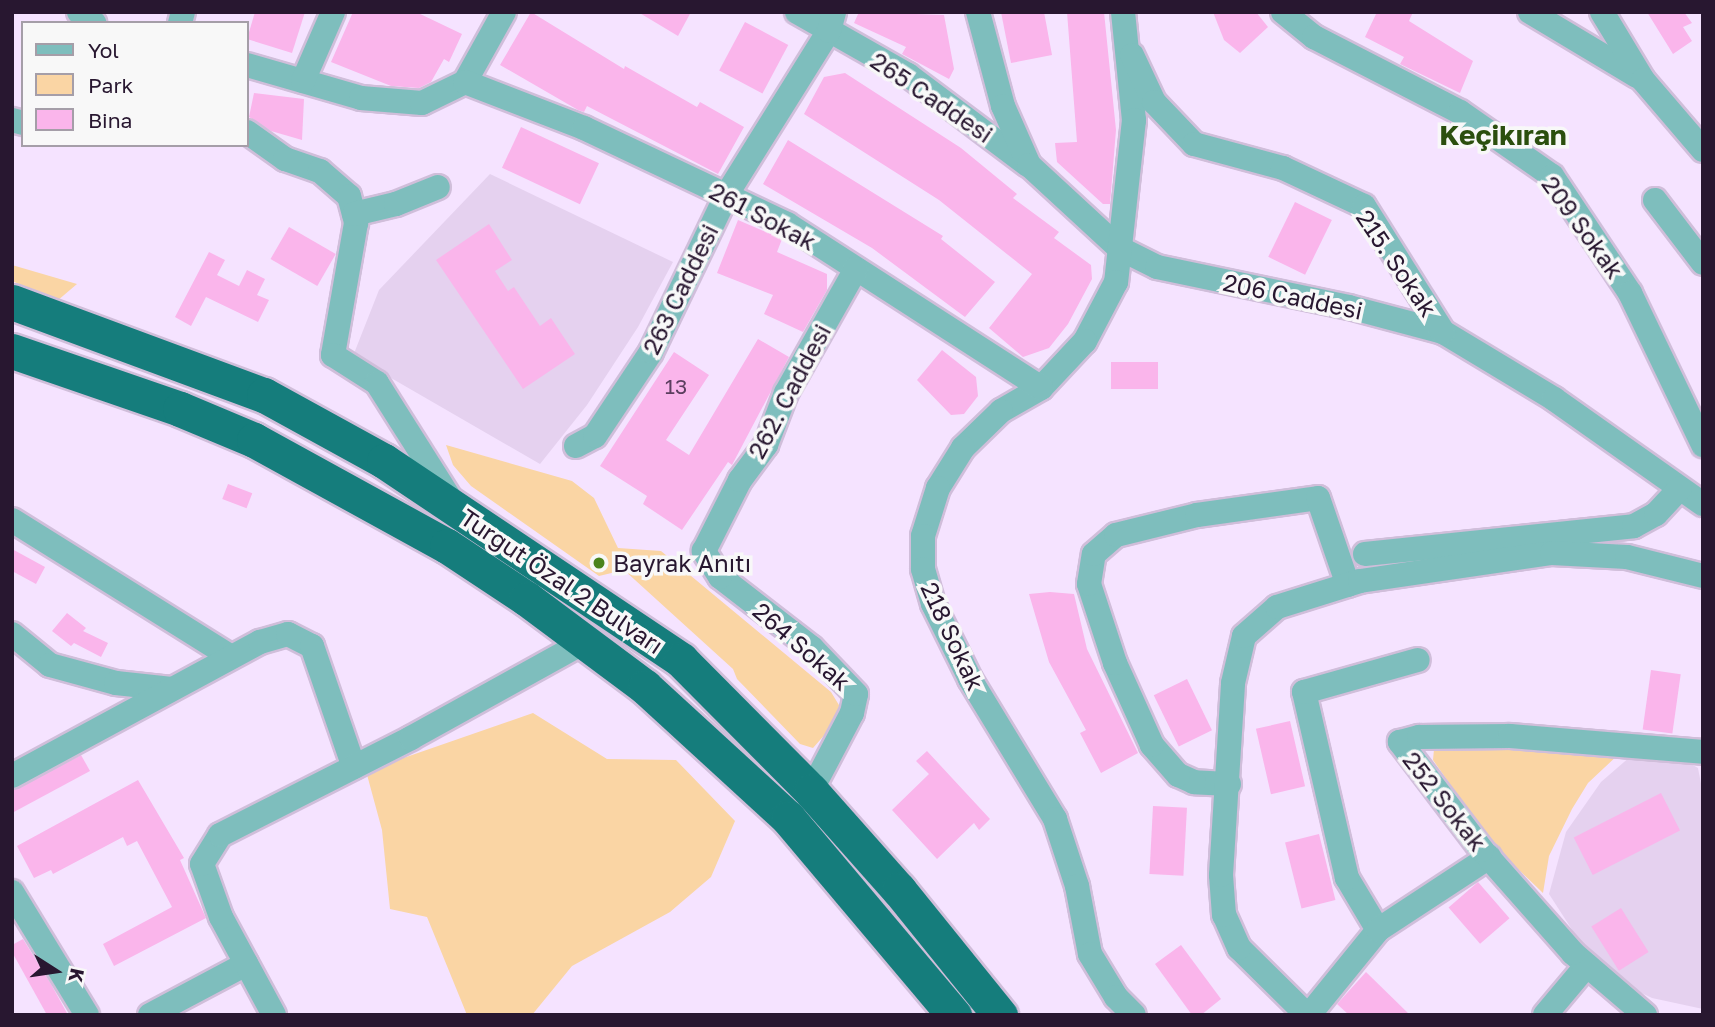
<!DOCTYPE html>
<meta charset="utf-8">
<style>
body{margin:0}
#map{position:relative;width:1715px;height:1027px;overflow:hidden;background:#f5e3ff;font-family:"Golos Text",sans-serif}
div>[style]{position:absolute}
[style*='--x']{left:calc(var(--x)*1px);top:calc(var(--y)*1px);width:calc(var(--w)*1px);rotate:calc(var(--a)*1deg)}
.built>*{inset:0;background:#e5d1ef}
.green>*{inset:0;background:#fad5a4}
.building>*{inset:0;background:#fab5eb;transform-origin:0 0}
.roads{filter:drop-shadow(2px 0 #d0beda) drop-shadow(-2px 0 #d0beda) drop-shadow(0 2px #d0beda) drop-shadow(0 -2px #d0beda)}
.minor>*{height:24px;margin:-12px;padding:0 12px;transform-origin:12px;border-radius:12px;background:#7ebebd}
.highway>*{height:35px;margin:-17.5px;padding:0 17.5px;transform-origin:17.5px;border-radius:17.5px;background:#157d7c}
.dots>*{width:19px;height:19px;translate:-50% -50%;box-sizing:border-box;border:4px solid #f8f8f8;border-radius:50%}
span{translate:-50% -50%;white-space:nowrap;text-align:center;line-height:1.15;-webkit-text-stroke:7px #f8f8f8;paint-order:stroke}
.number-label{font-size:21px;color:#5c3e5f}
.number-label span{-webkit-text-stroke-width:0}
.street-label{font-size:24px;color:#281730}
.poi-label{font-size:24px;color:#281730}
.left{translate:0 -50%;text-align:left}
.quarter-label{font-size:28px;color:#2b4f0e;font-weight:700}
.frame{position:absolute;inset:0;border:14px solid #281730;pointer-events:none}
.legend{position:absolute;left:21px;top:21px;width:228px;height:126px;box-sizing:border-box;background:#f8f8f8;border:2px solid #a59ea8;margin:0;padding:9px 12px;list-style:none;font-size:21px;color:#281730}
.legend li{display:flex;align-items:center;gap:14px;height:35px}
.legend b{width:35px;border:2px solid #a59ea8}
.north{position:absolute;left:21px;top:936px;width:70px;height:70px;-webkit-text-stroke:5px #f8f8f8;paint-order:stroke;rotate:102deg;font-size:19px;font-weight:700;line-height:28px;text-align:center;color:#281730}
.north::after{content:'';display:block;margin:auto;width:24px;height:32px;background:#281730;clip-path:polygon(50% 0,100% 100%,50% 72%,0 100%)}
</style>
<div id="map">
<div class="built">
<i style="clip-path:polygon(490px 174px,673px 262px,638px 327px,587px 405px,540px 464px,353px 356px,379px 290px)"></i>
<i style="clip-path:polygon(1631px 756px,1684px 760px,1698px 768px,1703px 794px,1703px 1009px,1652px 998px,1631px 988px,1589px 956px,1549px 894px,1566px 832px,1601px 782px)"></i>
</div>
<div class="green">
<i style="clip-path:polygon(12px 265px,77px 284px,57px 301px,12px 281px)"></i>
<i style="clip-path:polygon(446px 445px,572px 481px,594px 498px,618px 548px,661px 551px,831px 692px,842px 710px,835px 723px,813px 748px,800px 744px,737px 679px,733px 669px,624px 570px,599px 576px,471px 486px,453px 465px)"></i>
<i style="clip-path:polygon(533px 713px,607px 759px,676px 760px,735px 821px,711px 877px,670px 912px,572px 966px,532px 1015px,467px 1015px,427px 917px,390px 909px,382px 830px,366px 771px)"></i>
<i style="clip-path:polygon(1441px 744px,1620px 753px,1588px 783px,1572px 809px,1549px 856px,1543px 893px,1492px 844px,1433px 760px,1434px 749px)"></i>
</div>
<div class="building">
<i style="clip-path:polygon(255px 12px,305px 12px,292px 53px,247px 39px)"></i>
<i style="clip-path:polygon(353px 12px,416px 12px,462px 34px,449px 62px,444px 59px,431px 82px,419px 88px,391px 86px,331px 62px)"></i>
<i style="clip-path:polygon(531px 12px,624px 69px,625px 66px,697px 107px,700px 102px,744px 127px,718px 174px,587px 106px,584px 112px,578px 110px,500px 65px)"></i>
<i style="clip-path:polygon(638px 12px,691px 12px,678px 36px)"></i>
<i style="clip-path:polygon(859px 12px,944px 15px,954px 69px,949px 79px,902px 54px,906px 47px,854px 23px)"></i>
<i style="clip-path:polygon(1001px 12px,1044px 12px,1052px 55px,1011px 63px)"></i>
<i style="clip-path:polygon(1067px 12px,1104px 12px,1116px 130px,1110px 204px,1103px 204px,1057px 162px,1055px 143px,1077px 142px)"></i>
<i style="clip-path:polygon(1213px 12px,1256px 12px,1268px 27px,1240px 53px,1224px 40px)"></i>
<i style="clip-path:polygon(1377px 12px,1413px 12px,1409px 21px,1473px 61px,1460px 93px,1400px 64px,1404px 57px,1365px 37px)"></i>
<i style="clip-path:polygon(1647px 12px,1684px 12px,1692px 23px,1683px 27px,1692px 41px,1673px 54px)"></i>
<i style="left:745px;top:22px;width:49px;height:55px;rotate:28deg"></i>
<i style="clip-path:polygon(845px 73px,961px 148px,1017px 194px,1013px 198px,1059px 232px,1054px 238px,1091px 265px,1092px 279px,1068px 324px,1049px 348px,1023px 357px,989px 328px,1032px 274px,939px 200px,804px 114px,824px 77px)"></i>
<i style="clip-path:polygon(254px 93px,304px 99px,302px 140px,271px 131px,249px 117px)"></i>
<i style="left:521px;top:127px;width:86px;height:45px;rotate:25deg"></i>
<i style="clip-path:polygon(788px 140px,943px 236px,941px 239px,995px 282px,965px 317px,872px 248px,763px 184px)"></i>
<i style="left:1295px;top:202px;width:41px;height:61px;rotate:26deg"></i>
<i style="clip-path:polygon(738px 220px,782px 239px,777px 252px,827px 274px,827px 290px,803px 332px,764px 314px,773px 295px,717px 273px)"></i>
<i style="clip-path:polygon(489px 224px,512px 260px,495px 271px,508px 291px,514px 287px,540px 326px,551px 318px,575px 354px,523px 389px,436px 260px)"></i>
<i style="left:289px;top:227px;width:54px;height:37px;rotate:30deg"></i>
<i style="clip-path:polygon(209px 252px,225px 260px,217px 275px,239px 286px,247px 270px,265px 279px,257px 295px,269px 300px,258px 322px,206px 297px,191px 326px,175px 317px)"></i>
<i style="clip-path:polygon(758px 339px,789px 357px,732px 465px,728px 462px,682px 530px,643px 504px,647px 496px,600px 466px,674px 352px,709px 375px,666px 440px,689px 455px)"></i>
<i style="clip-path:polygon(942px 350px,976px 377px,978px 396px,964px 414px,951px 415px,917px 380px)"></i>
<i style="left:1158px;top:362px;width:27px;height:47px;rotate:90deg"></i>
<i style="left:228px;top:484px;width:26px;height:16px;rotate:21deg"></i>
<i style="clip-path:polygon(12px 549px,45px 567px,36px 584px,12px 571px)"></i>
<i style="clip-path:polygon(1050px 592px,1074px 594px,1087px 649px,1138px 753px,1101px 773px,1080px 733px,1086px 730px,1049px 662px,1029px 594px)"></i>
<i style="clip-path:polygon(67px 613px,86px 628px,83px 631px,108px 643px,101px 657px,74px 643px,71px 646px,52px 631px)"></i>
<i style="left:1651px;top:670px;width:30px;height:60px;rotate:8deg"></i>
<i style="left:1187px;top:679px;width:57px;height:37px;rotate:64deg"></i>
<i style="left:1290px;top:721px;width:67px;height:35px;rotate:77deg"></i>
<i style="clip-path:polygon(927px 751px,990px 819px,979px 830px,974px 823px,937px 859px,892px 810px,929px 774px,916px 761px)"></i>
<i style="clip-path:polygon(81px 755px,90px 771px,12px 813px,12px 791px)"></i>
<i style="clip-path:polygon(138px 780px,184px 858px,180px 860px,206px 918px,114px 966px,103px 944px,172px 907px,137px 841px,127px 846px,123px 837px,53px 874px,51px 870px,34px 878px,17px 846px)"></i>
<i style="left:1661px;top:793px;width:42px;height:98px;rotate:63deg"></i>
<i style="left:1153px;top:806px;width:34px;height:68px;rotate:3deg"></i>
<i style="left:1319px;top:834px;width:68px;height:35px;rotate:76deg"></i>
<i style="left:1478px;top:882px;width:48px;height:39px;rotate:49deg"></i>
<i style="left:1621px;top:908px;width:52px;height:35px;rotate:58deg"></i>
<i style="clip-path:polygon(23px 939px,51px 984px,68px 1015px,47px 1015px,12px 952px,12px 945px)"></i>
<i style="clip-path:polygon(1181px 945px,1221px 999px,1201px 1015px,1192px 1015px,1155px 964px)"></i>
<i style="clip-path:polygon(1366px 972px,1410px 1015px,1349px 1015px,1337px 1004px)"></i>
</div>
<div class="roads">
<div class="minor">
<i style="--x:79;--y:12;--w:19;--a:36"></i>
<i style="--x:797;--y:12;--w:128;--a:29.6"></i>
<i style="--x:908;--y:75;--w:150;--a:36.9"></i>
<i style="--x:978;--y:12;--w:97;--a:75.1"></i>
<i style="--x:1003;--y:106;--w:64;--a:66.2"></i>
<i style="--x:1029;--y:165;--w:122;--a:42.7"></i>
<i style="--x:1119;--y:248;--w:42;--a:26.6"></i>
<i style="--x:1157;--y:267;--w:196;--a:11.8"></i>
<i style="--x:1349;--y:307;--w:97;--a:14.9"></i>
<i style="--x:1443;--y:332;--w:130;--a:31.1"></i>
<i style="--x:1554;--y:399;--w:182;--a:35.2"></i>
<i style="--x:1123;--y:12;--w:109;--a:84.2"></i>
<i style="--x:1134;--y:120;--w:163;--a:96.3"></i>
<i style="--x:1116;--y:282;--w:67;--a:117.7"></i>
<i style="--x:1085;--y:341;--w:64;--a:133.1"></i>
<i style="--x:1041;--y:388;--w:46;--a:150.1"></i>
<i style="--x:1001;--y:411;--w:53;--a:135.8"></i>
<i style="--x:963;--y:448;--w:47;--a:122"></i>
<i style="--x:938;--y:488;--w:50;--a:107.4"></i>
<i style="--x:923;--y:536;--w:33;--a:90"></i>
<i style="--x:923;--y:569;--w:36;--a:74"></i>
<i style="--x:933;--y:604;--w:84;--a:63.7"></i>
<i style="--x:970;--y:679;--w:164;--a:58.7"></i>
<i style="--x:1055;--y:819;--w:71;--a:71.8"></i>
<i style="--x:1077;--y:886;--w:69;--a:79.2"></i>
<i style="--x:1090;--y:954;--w:50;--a:58.8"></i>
<i style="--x:1116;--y:997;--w:25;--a:45"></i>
<i style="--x:1283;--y:12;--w:40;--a:39"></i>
<i style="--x:1314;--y:37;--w:164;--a:27.2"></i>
<i style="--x:1460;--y:112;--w:112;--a:34.8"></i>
<i style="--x:1552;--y:176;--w:141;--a:56.3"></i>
<i style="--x:1630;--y:293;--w:169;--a:64.3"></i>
<i style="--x:1530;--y:12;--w:125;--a:30.9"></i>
<i style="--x:1602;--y:12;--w:79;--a:58.9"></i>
<i style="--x:1643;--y:80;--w:92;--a:49.4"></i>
<i style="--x:180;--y:23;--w:11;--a:-75"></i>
<i style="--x:1132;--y:55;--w:52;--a:64.9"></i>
<i style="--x:1154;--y:102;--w:58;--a:46.4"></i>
<i style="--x:1194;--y:144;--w:92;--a:15.1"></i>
<i style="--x:1283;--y:168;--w:89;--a:25.1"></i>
<i style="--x:1364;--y:206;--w:149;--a:57.9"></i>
<i style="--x:247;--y:65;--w:119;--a:16.1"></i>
<i style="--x:361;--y:98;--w:61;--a:4.7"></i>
<i style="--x:422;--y:103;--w:48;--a:-26"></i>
<i style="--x:465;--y:82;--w:80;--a:-60.9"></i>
<i style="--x:303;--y:81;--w:75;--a:-66.5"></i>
<i style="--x:465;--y:82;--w:128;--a:21.1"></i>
<i style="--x:584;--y:128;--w:225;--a:25.3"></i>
<i style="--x:787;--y:224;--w:302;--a:32.8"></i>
<i style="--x:12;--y:120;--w:11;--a:15"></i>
<i style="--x:247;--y:132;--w:47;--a:35.4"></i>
<i style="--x:285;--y:159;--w:37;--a:19"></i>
<i style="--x:320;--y:171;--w:38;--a:41"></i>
<i style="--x:349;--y:196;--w:28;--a:75"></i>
<i style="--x:356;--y:223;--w:134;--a:99.9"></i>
<i style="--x:333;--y:355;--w:52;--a:32.5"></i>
<i style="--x:377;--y:383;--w:142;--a:57.7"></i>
<i style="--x:1655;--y:200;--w:79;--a:52.7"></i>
<i style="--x:354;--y:214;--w:43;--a:-13.4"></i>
<i style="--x:396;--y:204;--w:45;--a:-22"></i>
<i style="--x:576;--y:446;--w:21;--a:-28"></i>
<i style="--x:595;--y:436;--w:101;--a:-56.3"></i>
<i style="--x:651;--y:352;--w:175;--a:-64.3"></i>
<i style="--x:727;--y:194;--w:192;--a:-58"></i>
<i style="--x:829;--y:31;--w:20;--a:-75"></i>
<i style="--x:12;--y:520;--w:258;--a:32"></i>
<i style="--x:1365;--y:554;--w:270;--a:-5.9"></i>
<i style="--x:1634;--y:526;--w:25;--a:-29"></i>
<i style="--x:1656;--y:514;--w:35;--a:-47"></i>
<i style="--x:12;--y:634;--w:49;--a:39.2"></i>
<i style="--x:50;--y:665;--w:68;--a:15.3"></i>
<i style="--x:116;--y:683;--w:56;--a:6.1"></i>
<i style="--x:12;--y:776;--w:282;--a:-28.4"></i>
<i style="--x:260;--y:642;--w:29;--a:-16"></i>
<i style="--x:288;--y:634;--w:27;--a:27"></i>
<i style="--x:312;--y:646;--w:128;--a:70.9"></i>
<i style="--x:1229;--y:784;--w:35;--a:-177"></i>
<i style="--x:1194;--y:782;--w:17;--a:-156"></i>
<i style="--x:1178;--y:775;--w:40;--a:-131"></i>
<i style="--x:1152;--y:745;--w:90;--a:-114.3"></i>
<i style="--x:1115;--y:663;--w:83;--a:-108.2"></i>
<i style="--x:1089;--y:584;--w:30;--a:-81"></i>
<i style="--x:1094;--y:554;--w:29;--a:-41"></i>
<i style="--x:1116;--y:535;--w:83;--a:-13.9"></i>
<i style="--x:1197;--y:515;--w:122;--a:-8"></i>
<i style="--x:1318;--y:498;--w:92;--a:71"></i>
<i style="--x:811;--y:791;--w:88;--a:-62.3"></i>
<i style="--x:852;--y:713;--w:19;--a:-78"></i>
<i style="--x:856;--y:694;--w:64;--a:-133.7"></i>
<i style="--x:812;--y:648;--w:116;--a:-142.3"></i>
<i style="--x:720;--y:577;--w:31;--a:-122"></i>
<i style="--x:704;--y:551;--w:80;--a:-63.1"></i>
<i style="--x:740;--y:480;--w:44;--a:-53.4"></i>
<i style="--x:766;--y:445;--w:56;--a:-69"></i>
<i style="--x:786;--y:393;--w:142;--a:-60.6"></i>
<i style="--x:12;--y:892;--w:144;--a:58.6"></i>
<i style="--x:1378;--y:930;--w:61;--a:-120.8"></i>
<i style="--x:1347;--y:878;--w:191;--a:-103"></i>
<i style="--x:1304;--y:692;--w:118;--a:-15.7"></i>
<i style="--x:150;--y:1015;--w:109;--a:-28"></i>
<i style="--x:274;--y:1015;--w:111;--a:-118.4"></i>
<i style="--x:221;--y:917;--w:56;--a:-109.7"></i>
<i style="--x:202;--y:864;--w:34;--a:-58"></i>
<i style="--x:220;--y:835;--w:214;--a:-26.9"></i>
<i style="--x:411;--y:738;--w:200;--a:-29"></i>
<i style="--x:1307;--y:1015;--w:95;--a:-135.4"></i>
<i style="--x:1239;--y:948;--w:36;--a:-114"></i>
<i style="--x:1224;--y:915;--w:40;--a:-94.3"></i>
<i style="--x:1221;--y:875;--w:192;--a:-86.4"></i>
<i style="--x:1233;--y:683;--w:48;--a:-76.8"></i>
<i style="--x:1244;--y:636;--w:44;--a:-41.3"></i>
<i style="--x:1277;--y:607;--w:87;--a:-17.4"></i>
<i style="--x:1360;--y:581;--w:194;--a:-8.3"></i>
<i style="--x:1552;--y:553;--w:75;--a:3.1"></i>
<i style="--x:1627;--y:557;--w:78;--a:14"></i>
<i style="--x:1309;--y:1015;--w:109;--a:-50.9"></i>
<i style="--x:1378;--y:930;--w:133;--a:-33.3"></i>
<i style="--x:1545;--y:1015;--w:65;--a:-50"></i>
<i style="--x:1645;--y:1015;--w:95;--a:-139.3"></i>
<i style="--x:1573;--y:953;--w:137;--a:-131.5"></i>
<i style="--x:1482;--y:850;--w:136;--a:-127.2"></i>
<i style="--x:1400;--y:742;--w:20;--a:-15"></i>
<i style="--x:1419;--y:737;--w:91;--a:-0.6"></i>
<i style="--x:1510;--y:736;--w:194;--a:4.7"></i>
</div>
<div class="highway">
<i style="--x:12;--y:302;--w:269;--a:20.3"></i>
<i style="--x:264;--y:395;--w:137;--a:28.8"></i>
<i style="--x:384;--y:461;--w:358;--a:33.8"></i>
<i style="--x:681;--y:660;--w:185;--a:45.2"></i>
<i style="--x:811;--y:791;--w:132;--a:48.4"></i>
<i style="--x:899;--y:890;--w:161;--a:51.1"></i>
<i style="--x:12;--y:351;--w:178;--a:19"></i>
<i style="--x:180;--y:409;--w:80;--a:22.7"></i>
<i style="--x:254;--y:440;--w:220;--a:28.8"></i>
<i style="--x:447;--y:546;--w:96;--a:33.5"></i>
<i style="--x:527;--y:599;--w:147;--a:36.7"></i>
<i style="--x:645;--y:687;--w:194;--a:42.5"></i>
<i style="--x:788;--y:818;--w:258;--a:49.9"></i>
</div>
</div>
<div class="dots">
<i style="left:599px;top:563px;background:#4a831c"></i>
</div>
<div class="number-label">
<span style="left:676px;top:386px">13</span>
</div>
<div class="street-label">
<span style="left:932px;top:97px;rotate:34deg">265 Caddesi</span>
<span style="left:763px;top:216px;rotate:28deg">261 Sokak</span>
<span style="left:1583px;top:227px;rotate:54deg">209 Sokak</span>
<span style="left:1397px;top:263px;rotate:56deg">215. Sokak</span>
<span style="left:680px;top:289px;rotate:-64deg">263 Caddesi</span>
<span style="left:1293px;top:296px;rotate:12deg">206 Caddesi</span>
<span style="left:789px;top:391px;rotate:-62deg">262. Caddesi</span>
<span style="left:562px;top:581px;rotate:34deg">Turgut Özal 2 Bulvarı</span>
<span style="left:953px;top:636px;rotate:65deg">218 Sokak</span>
<span style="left:802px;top:646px;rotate:41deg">264 Sokak</span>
<span style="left:1445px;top:801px;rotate:52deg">252 Sokak</span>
</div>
<div class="poi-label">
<span class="left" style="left:613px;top:563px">Bayrak Anıtı</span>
</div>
<div class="quarter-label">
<span style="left:1503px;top:135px">Keçikıran</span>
</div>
<div class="frame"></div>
<ul class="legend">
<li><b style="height:9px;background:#7ebebd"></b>Yol</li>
<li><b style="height:19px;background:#fad5a4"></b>Park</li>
<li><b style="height:19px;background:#fab5eb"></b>Bina</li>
</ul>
<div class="north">K</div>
</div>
